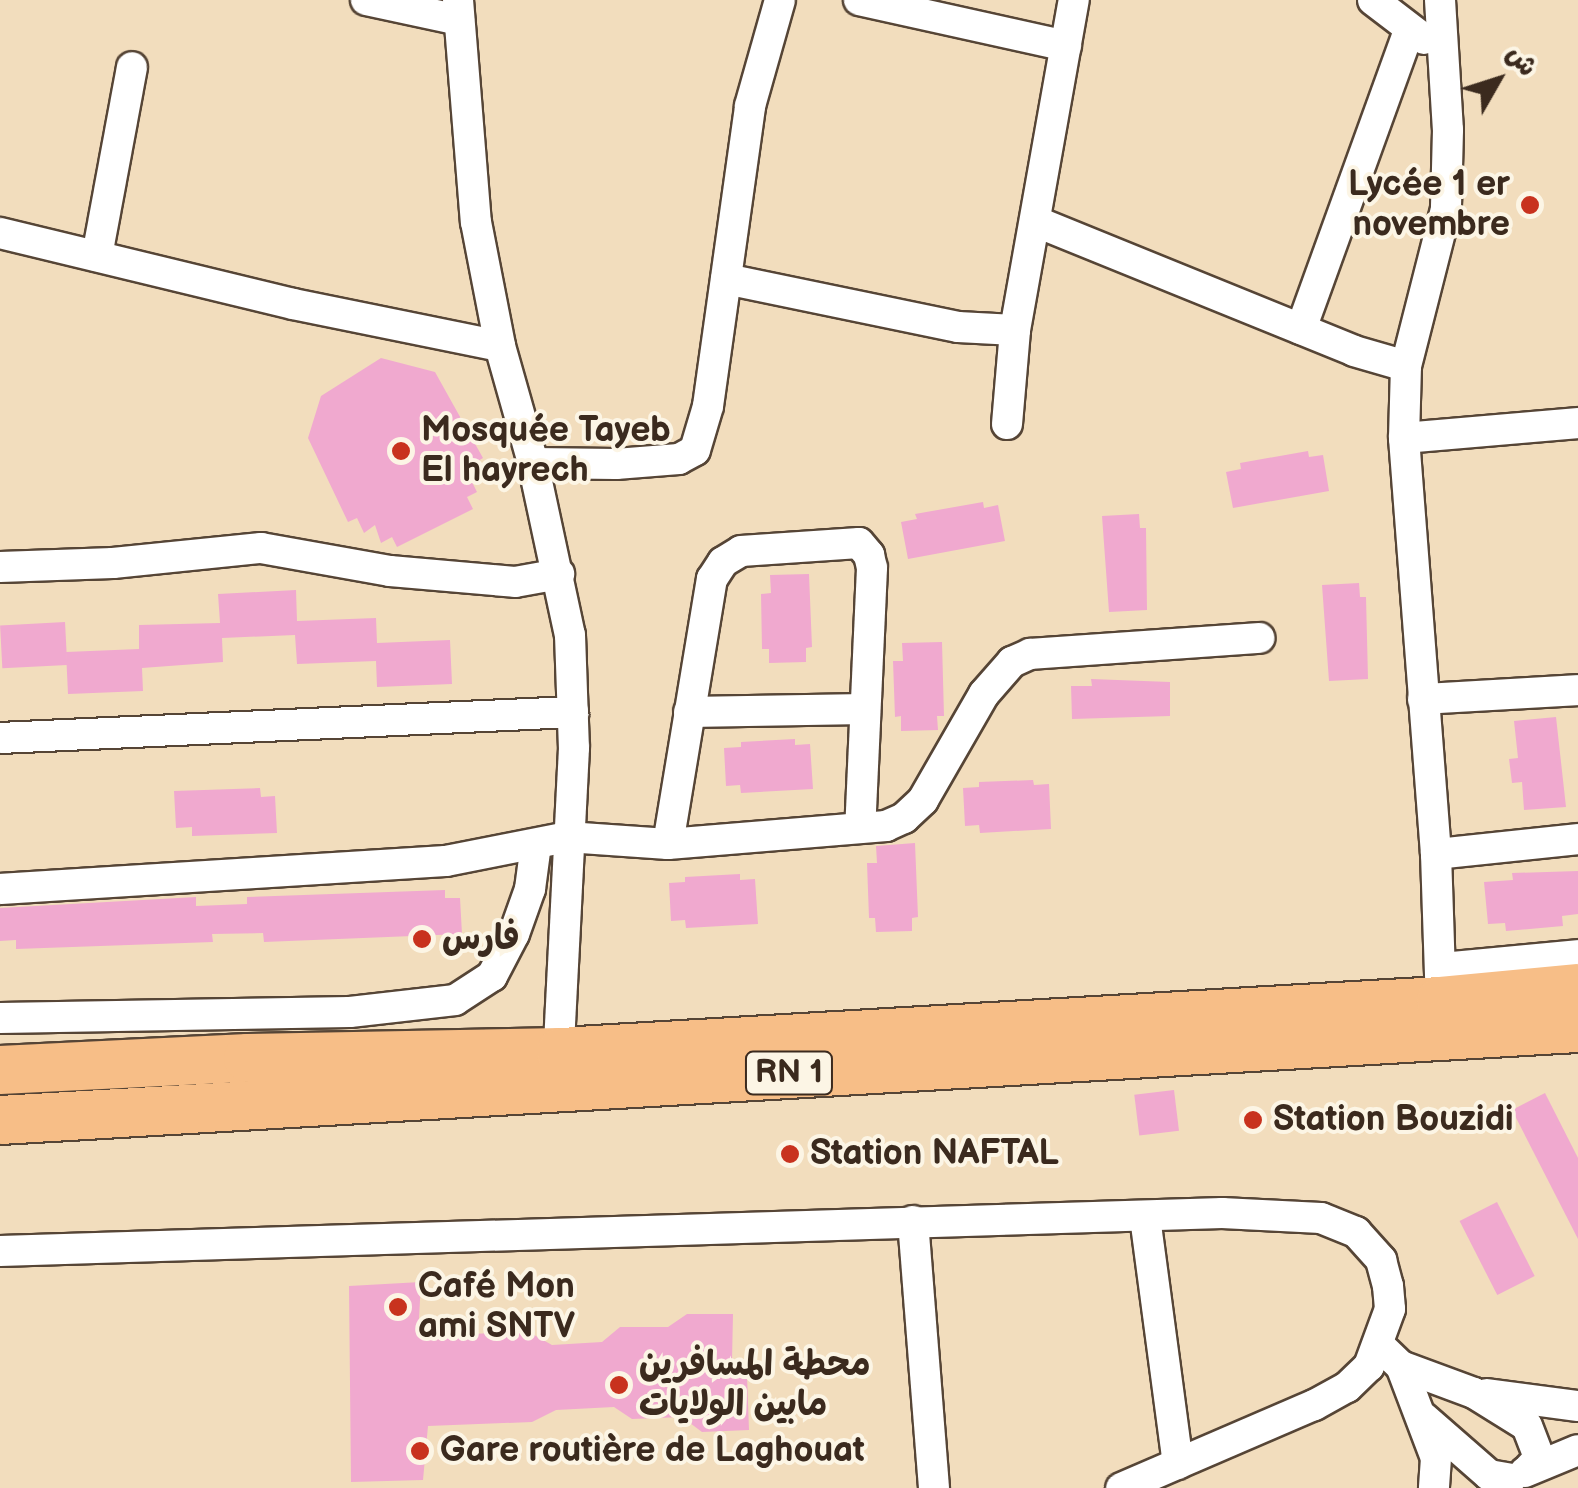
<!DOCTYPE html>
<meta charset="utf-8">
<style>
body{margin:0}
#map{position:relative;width:1578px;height:1488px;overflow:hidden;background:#f2ddbd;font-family:"Balsamiq Sans","Playpen Sans Arabic",sans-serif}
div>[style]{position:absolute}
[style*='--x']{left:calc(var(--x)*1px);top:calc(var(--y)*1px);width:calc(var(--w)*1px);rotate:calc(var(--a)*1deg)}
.building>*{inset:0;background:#f0a9cf;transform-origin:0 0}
.roads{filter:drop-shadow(2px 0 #564536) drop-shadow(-2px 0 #564536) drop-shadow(0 2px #564536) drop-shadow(0 -2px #564536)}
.minor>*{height:30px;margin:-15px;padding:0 15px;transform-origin:15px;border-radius:15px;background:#fff}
.trunk>*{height:48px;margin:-24px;padding:0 24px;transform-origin:24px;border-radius:24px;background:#f7be87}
.dots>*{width:28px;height:28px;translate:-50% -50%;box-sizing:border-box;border:5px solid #fcf5e5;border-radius:50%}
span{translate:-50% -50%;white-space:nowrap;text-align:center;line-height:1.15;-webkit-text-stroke:8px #fcf5e5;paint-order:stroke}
.shield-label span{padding:2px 8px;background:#fcf5e5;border:2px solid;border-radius:8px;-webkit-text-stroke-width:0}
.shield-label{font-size:32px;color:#3b2a1e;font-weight:700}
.poi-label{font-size:35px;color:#3b2a1e;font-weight:700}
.right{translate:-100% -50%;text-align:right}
.left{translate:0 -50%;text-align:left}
.north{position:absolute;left:1448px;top:30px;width:100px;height:100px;-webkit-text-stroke:8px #fcf5e5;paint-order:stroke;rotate:51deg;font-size:28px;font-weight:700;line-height:40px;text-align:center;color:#3b2a1e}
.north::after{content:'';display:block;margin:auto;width:35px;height:45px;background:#3b2a1e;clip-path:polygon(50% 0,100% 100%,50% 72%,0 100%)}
</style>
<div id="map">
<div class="building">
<i style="clip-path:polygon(381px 358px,435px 372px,483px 458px,473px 464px,481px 476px,472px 482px,477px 492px,467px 497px,473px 509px,397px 547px,392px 537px,381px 543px,375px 525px,364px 533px,357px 518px,348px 522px,308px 438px,321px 396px)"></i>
<i style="clip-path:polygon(1308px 451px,1309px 457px,1323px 455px,1329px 491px,1233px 508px,1226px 472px,1241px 469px,1240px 463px)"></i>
<i style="clip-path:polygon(983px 502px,984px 508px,998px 505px,1005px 541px,908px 559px,901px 522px,917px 519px,915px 514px)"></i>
<i style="clip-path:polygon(1139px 514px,1140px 528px,1146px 528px,1147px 610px,1109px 612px,1102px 516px)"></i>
<i style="clip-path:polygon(809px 574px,812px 647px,806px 648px,806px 662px,769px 663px,769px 649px,762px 649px,761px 594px,771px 593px,770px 575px)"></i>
<i style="clip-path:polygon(1359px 583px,1360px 597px,1366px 597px,1368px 679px,1329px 681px,1322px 585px)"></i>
<i style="clip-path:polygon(296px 590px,297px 621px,376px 618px,377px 643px,450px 640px,452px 684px,377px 687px,376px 661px,297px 664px,295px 635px,222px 638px,223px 662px,142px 668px,143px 691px,68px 694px,66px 652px,139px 649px,139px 625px,220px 623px,218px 594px)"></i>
<i style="left:65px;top:622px;width:43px;height:65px;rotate:87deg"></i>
<i style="clip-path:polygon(942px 642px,944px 716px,937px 716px,938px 730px,901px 731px,901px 716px,895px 717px,893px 661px,903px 661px,902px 643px)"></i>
<i style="clip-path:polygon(1091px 679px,1170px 682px,1170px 716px,1072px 719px,1071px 686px,1092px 686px)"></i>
<i style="clip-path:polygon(1556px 717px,1566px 807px,1524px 810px,1522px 782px,1512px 783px,1509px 759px,1518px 758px,1514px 721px)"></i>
<i style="clip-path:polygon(795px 739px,795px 745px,810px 744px,813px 789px,741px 793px,740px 785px,726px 786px,724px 748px,741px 747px,741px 742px)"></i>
<i style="clip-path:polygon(1033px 780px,1034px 785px,1049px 784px,1051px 829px,980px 833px,979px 825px,965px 826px,963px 788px,979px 787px,979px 782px)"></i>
<i style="clip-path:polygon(260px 788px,261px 797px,275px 796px,277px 833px,192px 836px,192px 827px,176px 828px,174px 791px)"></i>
<i style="clip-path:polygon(915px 843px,918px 917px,912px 918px,912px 931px,876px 932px,875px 918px,869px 918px,867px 863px,877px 863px,876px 846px)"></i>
<i style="clip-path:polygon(1578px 871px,1578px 914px,1562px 916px,1563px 926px,1506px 931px,1505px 923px,1488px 924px,1484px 882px,1513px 880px,1512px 873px)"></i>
<i style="clip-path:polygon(740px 874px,740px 880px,755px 879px,758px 924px,686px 928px,685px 920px,671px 921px,669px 883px,685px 882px,685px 877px)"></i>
<i style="clip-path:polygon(445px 890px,445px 898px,460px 898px,462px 934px,264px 942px,263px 933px,212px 934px,213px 942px,16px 949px,16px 940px,0 941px,0 908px,196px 897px,196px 906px,247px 904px,247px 897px)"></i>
<i style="left:1174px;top:1090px;width:41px;height:40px;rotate:83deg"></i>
<i style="clip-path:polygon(1545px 1093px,1578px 1158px,1578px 1239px,1512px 1110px)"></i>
<i style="left:1497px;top:1202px;width:83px;height:42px;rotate:63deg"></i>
<i style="clip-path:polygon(421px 1282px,418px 1337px,527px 1331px,552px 1345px,602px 1342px,620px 1327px,668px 1327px,687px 1314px,733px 1314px,732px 1361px,747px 1376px,749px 1430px,702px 1432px,682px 1417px,632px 1419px,614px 1407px,556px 1410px,532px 1422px,428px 1426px,423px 1480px,351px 1482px,349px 1286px)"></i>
</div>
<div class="roads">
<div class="minor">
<i style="--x:366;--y:0;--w:95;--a:12.1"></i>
<i style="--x:458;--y:0;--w:223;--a:85.4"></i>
<i style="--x:476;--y:222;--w:126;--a:79"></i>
<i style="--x:500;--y:346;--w:122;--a:74.2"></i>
<i style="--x:533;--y:463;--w:176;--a:77.9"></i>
<i style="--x:570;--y:635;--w:113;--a:88"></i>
<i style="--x:574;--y:748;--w:319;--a:92.9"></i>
<i style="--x:859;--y:0;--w:212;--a:12.5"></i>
<i style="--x:1373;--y:0;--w:64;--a:37.4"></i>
<i style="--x:1440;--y:0;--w:130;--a:86.5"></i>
<i style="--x:1448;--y:130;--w:79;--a:91.5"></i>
<i style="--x:1446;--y:209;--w:162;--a:104.3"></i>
<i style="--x:1406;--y:366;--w:72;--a:91.6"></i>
<i style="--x:1404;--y:438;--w:417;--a:85.6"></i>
<i style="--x:1436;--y:854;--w:147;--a:88.1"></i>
<i style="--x:1037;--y:222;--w:342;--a:22.1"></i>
<i style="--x:1354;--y:351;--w:54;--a:16.1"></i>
<i style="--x:0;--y:233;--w:301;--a:13.6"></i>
<i style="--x:293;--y:304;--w:211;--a:11.5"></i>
<i style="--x:97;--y:256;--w:192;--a:-79.5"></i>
<i style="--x:726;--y:279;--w:237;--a:11.7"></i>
<i style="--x:958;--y:327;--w:57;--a:3"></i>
<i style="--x:1015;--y:330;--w:335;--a:-79.9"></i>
<i style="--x:1301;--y:329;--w:318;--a:-70.1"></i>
<i style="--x:1007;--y:424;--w:94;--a:-85.1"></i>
<i style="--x:1404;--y:438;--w:175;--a:-4.9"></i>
<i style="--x:533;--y:463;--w:83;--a:0.7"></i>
<i style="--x:616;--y:464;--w:63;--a:-4.5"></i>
<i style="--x:679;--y:459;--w:18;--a:-29"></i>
<i style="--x:695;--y:450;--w:46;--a:-73.5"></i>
<i style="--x:708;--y:406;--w:303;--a:-82"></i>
<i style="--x:750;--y:106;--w:110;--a:-74.2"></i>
<i style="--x:0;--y:567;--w:113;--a:-2"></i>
<i style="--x:113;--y:563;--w:149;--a:-5.8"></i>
<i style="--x:261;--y:548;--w:131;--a:10.1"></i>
<i style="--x:390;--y:571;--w:125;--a:5"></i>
<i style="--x:515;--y:582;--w:45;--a:-10.3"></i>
<i style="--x:1423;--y:699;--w:155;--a:-3.3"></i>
<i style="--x:689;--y:712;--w:176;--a:-1"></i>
<i style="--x:0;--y:738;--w:574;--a:-2.6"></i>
<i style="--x:668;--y:844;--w:269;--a:-80.6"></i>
<i style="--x:712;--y:579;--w:20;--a:-57"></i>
<i style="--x:723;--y:562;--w:21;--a:-31"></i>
<i style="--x:741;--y:551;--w:118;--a:-3.9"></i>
<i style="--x:859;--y:543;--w:16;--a:50"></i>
<i style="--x:869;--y:555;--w:13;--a:77"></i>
<i style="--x:872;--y:568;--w:260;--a:92.6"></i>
<i style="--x:1436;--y:854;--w:143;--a:-6"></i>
<i style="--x:0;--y:889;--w:447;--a:-3.6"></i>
<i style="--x:446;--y:861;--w:123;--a:-11.2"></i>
<i style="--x:567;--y:837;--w:101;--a:4"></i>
<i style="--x:668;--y:844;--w:219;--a:-4.7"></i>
<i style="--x:886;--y:826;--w:20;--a:-24"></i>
<i style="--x:904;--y:818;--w:26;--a:-43"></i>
<i style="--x:923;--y:800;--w:122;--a:-60.1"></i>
<i style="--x:984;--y:694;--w:43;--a:-48.8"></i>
<i style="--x:1012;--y:662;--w:20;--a:-24"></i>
<i style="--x:1030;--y:654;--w:230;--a:-4"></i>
<i style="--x:1441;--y:968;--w:138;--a:-5.4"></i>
<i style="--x:0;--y:1018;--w:350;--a:-1"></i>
<i style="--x:350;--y:1012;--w:106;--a:-6.5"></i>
<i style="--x:455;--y:1000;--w:44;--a:-33"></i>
<i style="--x:492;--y:976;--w:47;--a:-62.4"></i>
<i style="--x:514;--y:934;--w:48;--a:-70.4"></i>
<i style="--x:530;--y:889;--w:45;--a:-82.4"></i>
<i style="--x:1145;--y:1217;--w:249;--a:82.4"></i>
<i style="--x:913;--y:1221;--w:268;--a:85.5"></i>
<i style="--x:0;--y:1251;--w:1223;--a:-1.78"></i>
<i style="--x:1222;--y:1213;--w:99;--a:2.9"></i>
<i style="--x:1321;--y:1218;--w:38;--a:22"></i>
<i style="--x:1356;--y:1232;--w:38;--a:48"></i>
<i style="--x:1381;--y:1260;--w:27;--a:75"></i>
<i style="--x:1388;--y:1286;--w:23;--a:85"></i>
<i style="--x:1390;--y:1309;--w:61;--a:110.2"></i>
<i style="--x:1369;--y:1366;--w:30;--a:136"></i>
<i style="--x:1347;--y:1387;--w:38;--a:151"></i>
<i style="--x:1314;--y:1405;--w:210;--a:156.7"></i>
<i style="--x:1379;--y:1345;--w:30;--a:44"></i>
<i style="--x:1401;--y:1366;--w:78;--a:20.3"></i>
<i style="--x:1474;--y:1393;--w:62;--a:31.9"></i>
<i style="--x:1527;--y:1426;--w:34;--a:69"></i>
<i style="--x:1539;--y:1458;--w:16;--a:133"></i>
<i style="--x:1401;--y:1366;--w:98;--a:69.2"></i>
<i style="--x:1436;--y:1458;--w:30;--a:94"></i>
<i style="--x:1487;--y:1394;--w:92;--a:7.5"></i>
<i style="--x:1424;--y:1418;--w:86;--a:41.2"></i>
<i style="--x:1489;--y:1475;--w:22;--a:10"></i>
<i style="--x:1525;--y:1472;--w:57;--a:-22.5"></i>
</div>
<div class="trunk">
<i style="--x:0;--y:1070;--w:248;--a:-2.8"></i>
<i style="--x:248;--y:1058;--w:313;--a:-1.1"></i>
<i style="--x:561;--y:1052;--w:881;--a:-3.32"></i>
<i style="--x:1441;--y:1001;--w:138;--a:-5.4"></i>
<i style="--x:0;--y:1120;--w:1581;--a:-3.34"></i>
</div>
</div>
<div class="dots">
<i style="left:1530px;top:205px;background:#c8321e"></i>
<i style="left:401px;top:451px;background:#c8321e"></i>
<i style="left:422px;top:939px;background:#c8321e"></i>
<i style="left:1253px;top:1120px;background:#c8321e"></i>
<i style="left:790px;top:1154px;background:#c8321e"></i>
<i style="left:398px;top:1307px;background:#c8321e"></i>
<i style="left:619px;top:1385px;background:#c8321e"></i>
<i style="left:420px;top:1451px;background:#c8321e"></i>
</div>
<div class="shield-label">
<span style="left:789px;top:1073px">RN 1</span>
</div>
<div class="poi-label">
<span class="right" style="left:1510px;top:205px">Lycée 1 er<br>novembre</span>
<span class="left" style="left:421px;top:451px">Mosquée Tayeb<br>El hayrech</span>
<span class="left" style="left:442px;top:939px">فارس</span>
<span class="left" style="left:1273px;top:1120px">Station Bouzidi</span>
<span class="left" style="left:810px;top:1154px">Station NAFTAL</span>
<span class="left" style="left:418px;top:1307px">Café Mon<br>ami SNTV</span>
<span class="left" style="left:639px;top:1385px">محطة المسافرين<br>مابين الولايات</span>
<span class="left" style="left:440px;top:1451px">Gare routière de Laghouat</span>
</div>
<div class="north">ش</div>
</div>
